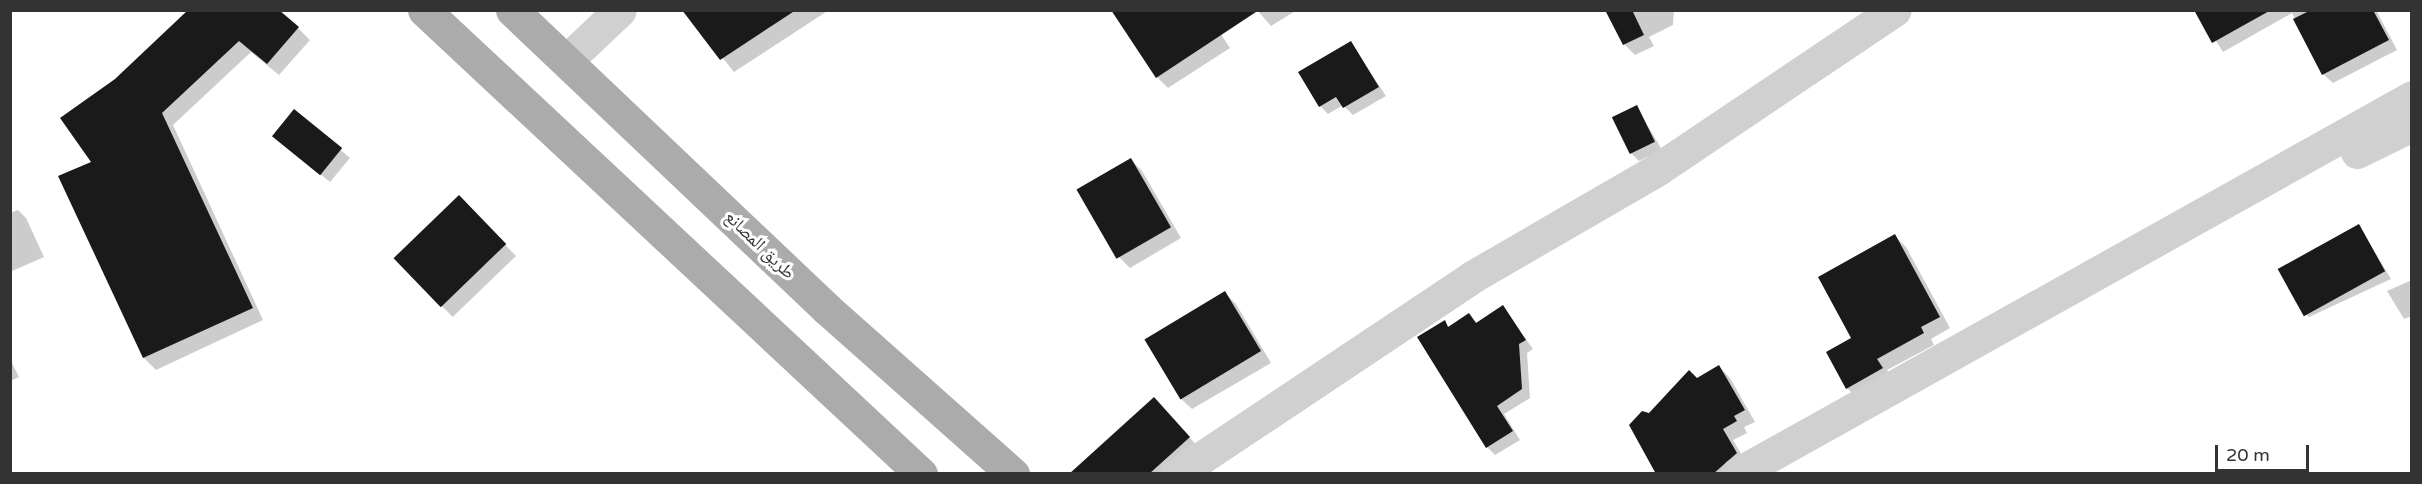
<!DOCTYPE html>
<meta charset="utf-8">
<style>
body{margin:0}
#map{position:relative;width:2422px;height:484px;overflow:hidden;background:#fff;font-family:"Varela Round","Noto Naskh Arabic",sans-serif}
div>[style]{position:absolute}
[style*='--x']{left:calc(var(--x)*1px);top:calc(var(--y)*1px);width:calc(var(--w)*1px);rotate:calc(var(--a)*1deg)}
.shadow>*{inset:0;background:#0003;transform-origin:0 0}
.building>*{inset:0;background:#1a1a1a;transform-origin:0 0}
.minor>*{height:33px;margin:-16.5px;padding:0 16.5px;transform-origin:16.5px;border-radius:16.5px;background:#d0d0d0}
.major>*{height:33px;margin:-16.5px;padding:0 16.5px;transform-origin:16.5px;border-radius:16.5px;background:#ababab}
span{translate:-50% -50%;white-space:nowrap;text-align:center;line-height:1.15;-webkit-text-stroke:6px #fff;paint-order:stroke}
.street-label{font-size:18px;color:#333}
.frame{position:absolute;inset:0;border:12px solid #333;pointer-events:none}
.scale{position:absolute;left:2215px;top:445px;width:94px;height:27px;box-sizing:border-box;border:3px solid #333;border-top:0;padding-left:8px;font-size:18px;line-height:21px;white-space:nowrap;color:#333;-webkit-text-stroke:4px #fff;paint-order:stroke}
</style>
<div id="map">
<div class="shadow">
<i style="clip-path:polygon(684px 10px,829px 10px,734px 72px)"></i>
<i style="clip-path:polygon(1205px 10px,1230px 48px,1168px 88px,1157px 77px)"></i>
<i style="clip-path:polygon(1257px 10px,1297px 10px,1271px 26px)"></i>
<i style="clip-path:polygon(1607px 10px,1674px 10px,1673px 25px,1649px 37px,1654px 46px,1635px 55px,1624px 44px)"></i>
<i style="clip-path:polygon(2196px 10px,2376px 10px,2397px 50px,2333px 83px,2323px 74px,2292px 13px,2223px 52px)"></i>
<i style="clip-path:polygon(184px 17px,298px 28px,310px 40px,279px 75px,251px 52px,173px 125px,263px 320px,156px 370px,144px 358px,60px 177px,93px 162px,116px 80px)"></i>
<i style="clip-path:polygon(1351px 43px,1386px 96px,1353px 115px,1343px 105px,1328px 114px,1320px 106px)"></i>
<i style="clip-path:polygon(1636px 106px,1662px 150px,1639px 161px,1631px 153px)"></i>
<i style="clip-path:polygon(294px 111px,350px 158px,330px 182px,283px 144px)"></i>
<i style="clip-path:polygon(1131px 160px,1142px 171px,1181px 238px,1130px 268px,1119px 257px)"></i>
<i style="left:459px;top:197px;width:82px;height:88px;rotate:46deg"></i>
<i style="clip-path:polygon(18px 210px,26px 218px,44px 257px,10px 272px,10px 213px)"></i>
<i style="clip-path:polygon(2359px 226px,2391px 279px,2309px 317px,2301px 309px)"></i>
<i style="clip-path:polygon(1895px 236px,1906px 247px,1950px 328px,1931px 339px,1934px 345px,1887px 370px,1893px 380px,1858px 399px,1847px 388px,1854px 338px)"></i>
<i style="clip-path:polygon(2412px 280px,2412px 316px,2404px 319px,2387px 291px)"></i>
<i style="clip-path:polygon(1225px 293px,1236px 304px,1271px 363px,1192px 409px,1180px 398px,1146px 339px)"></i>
<i style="clip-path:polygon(1503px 307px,1533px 349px,1527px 353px,1530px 398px,1504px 414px,1520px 440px,1495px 455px,1487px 447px,1444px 322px,1450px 328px,1469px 315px,1478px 324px)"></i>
<i style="clip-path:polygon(10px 359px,19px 377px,10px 381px)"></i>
<i style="clip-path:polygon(1719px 367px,1730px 378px,1755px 422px,1744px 427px,1747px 433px,1733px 440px,1747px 464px,1738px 474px,1658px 474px,1649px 415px)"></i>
<i style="clip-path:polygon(1165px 410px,1200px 449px,1172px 474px,1087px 474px)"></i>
</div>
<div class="building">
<i style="clip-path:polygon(188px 10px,279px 10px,299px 27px,267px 64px,239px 41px,162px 113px,253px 308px,143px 358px,58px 176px,91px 162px,60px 118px,115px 79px)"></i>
<i style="clip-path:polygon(682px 10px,796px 10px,720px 60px)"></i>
<i style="clip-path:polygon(1111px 10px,1259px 10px,1156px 78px)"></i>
<i style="clip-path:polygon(1605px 10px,1632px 10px,1644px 35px,1623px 45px)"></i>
<i style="clip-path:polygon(2194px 10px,2271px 10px,2212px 43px)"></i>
<i style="clip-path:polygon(2311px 10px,2373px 10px,2389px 40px,2322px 75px,2293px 19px)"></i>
<i style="clip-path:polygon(1351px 41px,1379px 87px,1343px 108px,1336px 97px,1319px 107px,1298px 72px)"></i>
<i style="left:1637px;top:105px;width:41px;height:28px;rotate:64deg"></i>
<i style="left:294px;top:109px;width:62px;height:35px;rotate:39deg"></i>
<i style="left:1131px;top:158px;width:80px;height:63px;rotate:60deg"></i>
<i style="left:459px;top:195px;width:68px;height:91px;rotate:46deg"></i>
<i style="left:2359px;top:224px;width:54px;height:93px;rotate:61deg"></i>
<i style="clip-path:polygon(1895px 234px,1940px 317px,1921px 327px,1924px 333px,1877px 359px,1883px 368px,1846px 389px,1826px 352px,1851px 338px,1818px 277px)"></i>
<i style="left:1225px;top:291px;width:70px;height:94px;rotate:59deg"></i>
<i style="clip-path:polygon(1503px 305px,1526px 340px,1519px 344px,1522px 389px,1497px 406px,1513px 431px,1486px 448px,1417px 337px,1445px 320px,1448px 327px,1469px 313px,1476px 323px)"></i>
<i style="clip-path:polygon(1719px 365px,1745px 410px,1734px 416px,1737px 421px,1723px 429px,1737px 453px,1713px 474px,1656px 474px,1629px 425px,1642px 411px,1649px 413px,1689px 370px,1697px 378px)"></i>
<i style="clip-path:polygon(1154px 397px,1190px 437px,1149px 474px,1069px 474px)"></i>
</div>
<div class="minor">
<i style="--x:566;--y:61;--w:74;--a:-43.4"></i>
<i style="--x:2357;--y:152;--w:61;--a:-26.1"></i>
<i style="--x:1177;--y:474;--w:355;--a:-33.7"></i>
<i style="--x:1472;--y:277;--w:215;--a:-30.1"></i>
<i style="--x:1658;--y:169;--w:285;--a:-33.9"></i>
<i style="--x:1737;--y:474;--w:773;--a:-29.18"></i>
</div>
<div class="major">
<i style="--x:424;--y:10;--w:680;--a:43.03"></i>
<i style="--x:512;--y:10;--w:434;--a:43.5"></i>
<i style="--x:827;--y:309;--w:249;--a:41.6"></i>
</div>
<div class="street-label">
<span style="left:760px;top:245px;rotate:44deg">طريق المصانع</span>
</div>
<div class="frame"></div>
<div class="scale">20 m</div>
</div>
